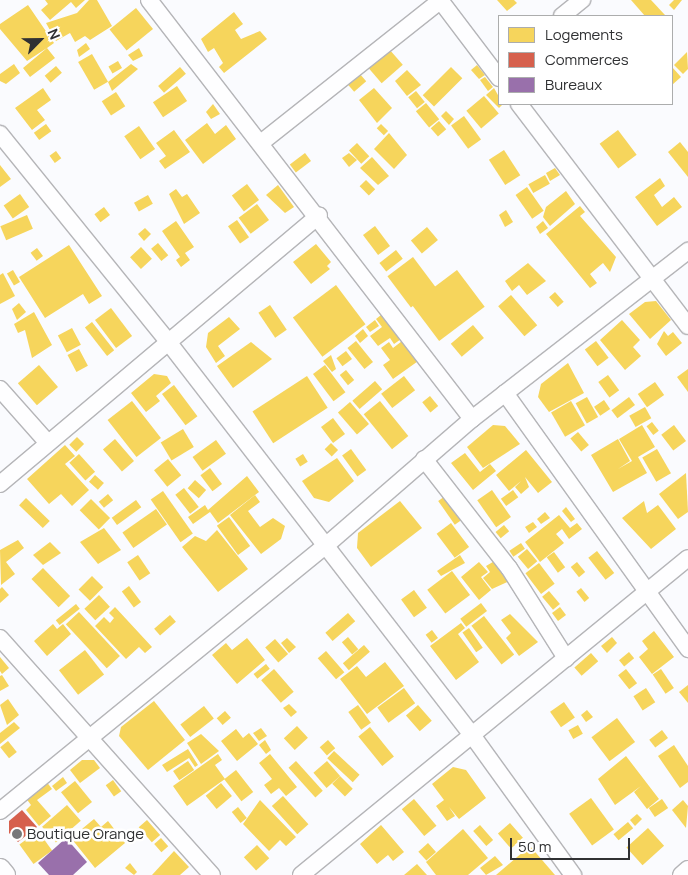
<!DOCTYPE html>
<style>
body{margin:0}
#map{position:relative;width:688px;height:875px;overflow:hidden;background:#fafbfe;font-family:Manrope,sans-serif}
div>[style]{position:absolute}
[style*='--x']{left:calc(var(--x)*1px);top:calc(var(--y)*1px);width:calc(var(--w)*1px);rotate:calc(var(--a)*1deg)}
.homes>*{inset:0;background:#f6d55c;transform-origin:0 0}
.shops>*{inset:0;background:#d6604d}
.offices>*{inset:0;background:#9970ab}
.roads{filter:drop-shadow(1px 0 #b5b5b8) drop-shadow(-1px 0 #b5b5b8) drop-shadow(0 1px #b5b5b8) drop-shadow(0 -1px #b5b5b8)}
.minor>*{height:16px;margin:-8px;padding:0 8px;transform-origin:8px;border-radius:8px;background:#fefeff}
.major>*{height:20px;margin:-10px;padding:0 10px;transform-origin:10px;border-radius:10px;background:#fefeff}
.dots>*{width:14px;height:14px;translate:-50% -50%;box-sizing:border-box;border:2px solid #fff;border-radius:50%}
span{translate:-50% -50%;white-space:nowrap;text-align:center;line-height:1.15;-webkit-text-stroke:5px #fff;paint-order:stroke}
.poi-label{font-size:15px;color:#303133}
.left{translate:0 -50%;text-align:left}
.legend{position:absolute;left:498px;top:15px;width:175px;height:90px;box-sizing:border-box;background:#fff;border:1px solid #acadad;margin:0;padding:6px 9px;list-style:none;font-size:15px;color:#303133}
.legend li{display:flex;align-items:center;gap:10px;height:25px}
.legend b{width:25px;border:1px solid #acadad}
.north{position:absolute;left:15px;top:15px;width:50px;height:50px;-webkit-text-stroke:4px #fff;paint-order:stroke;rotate:67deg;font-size:14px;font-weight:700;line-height:20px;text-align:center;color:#303133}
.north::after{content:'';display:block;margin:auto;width:18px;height:22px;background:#303133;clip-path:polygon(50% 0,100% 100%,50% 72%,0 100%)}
.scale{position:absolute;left:510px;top:838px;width:120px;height:22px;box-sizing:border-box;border:2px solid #303133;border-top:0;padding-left:6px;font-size:15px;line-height:18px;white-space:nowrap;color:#303133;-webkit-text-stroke:4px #fff;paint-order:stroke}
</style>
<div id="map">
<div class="homes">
<i style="clip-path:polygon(45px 0,85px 0,76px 8px,71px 2px,50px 20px,41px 10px,48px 4px)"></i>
<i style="clip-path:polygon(89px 0,97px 0,112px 26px,90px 40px,85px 36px,75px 42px,70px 33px,56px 41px,46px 23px,77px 13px)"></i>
<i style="clip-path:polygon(497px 0,514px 0,517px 3px,507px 11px)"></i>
<i style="clip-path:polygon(631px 0,651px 0,665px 15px,645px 16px)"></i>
<i style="clip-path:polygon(674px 0,682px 0,674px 10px,669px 5px)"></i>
<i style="clip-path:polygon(28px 5px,54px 43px,47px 48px,55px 58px,30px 77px,23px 68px,47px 48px,27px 61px,0 29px,0 24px)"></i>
<i style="left:136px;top:8px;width:27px;height:34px;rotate:51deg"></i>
<i style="clip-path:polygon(234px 12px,243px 24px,235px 30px,241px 39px,260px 31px,267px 39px,224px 73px,219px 67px,223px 63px,214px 48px,208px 52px,201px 39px)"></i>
<i style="clip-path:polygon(86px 43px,90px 49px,79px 57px,77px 50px)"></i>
<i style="clip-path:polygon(139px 48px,143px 56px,133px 61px,128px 55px)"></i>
<i style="left:389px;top:49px;width:21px;height:28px;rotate:49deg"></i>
<i style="clip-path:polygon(687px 52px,688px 69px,683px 74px,674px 65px)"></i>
<i style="left:92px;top:54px;width:32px;height:16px;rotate:60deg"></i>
<i style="left:118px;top:61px;width:8px;height:11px;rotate:60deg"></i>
<i style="clip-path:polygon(14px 64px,20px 73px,6px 84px,0 81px,0 74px)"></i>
<i style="clip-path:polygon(131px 64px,138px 69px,112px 91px,108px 82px)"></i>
<i style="clip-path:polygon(477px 65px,485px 75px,479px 79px,471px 70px)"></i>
<i style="left:56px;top:66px;width:9px;height:15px;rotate:49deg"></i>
<i style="left:180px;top:67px;width:9px;height:29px;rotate:49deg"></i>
<i style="left:451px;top:67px;width:16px;height:40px;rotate:45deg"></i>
<i style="clip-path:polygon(672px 67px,681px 77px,672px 85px)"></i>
<i style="clip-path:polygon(407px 70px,421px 85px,407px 96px,395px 81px)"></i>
<i style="left:359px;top:73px;width:11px;height:16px;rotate:49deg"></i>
<i style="clip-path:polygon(485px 77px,493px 87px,488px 91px,480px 80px)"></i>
<i style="left:177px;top:86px;width:18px;height:29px;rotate:56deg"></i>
<i style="clip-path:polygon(43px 88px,51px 100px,37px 110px,45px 120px,32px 130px,15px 108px)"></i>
<i style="clip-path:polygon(374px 88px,392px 108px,377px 123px,359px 100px)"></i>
<i style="clip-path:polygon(494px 88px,503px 104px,499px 108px,486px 95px)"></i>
<i style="left:416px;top:91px;width:14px;height:10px;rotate:51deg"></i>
<i style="left:116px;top:92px;width:17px;height:17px;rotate:57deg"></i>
<i style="left:484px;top:96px;width:23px;height:23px;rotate:50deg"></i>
<i style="left:426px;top:103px;width:21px;height:13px;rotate:51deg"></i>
<i style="clip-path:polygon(213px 104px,220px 114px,211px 119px,206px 112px)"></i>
<i style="clip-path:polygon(446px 111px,454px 119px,449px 125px,441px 116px)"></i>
<i style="left:464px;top:116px;width:29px;height:16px;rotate:54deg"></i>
<i style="left:439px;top:121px;width:11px;height:11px;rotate:49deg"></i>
<i style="clip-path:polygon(207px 123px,215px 134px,226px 125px,236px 139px,203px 164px,185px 140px)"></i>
<i style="left:46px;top:124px;width:9px;height:15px;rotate:54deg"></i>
<i style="left:381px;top:124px;width:10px;height:6px;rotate:45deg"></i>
<i style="left:139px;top:126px;width:28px;height:18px;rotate:55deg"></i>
<i style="clip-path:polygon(174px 130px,190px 152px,165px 169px,159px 161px,166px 156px,156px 143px)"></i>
<i style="left:618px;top:130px;width:31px;height:23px;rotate:53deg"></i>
<i style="clip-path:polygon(389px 133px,407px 155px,394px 169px,374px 149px)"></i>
<i style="clip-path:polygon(680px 142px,688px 152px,688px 177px,668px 152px)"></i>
<i style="left:357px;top:143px;width:18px;height:11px;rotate:47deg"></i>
<i style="left:504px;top:150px;width:30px;height:18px;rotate:57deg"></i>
<i style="left:56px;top:151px;width:9px;height:8px;rotate:54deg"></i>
<i style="left:305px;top:153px;width:10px;height:19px;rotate:53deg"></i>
<i style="clip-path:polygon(349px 153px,357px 160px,349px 167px,342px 158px)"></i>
<i style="clip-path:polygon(372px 157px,389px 176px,378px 185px,360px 168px)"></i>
<i style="clip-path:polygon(0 165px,11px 179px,0 187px)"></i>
<i style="clip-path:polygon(555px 168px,560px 175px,550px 181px,546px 173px)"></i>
<i style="left:545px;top:175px;width:10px;height:19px;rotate:61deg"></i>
<i style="clip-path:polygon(660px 178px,665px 186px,654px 195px,662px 207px,674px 197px,682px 207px,657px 226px,635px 197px)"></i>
<i style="left:366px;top:180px;width:13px;height:9px;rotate:45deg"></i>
<i style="left:247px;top:184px;width:20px;height:19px;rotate:53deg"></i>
<i style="clip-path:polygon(278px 185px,294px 207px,285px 213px,266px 195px)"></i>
<i style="left:527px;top:187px;width:29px;height:14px;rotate:55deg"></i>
<i style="clip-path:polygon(176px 189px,182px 197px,187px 194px,200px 213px,184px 224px,169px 194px)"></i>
<i style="clip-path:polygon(566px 191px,575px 204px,550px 226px,543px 217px,546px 207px)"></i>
<i style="left:20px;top:194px;width:16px;height:20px;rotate:55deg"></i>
<i style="left:148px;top:195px;width:10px;height:16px;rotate:61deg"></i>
<i style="left:257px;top:204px;width:20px;height:23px;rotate:53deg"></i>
<i style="clip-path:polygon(580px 206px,585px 212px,580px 216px,616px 257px,610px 272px,603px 263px,590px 274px,597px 283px,590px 288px,546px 234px)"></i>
<i style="left:104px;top:207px;width:10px;height:12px;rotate:53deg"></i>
<i style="clip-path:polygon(506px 210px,513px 222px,505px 227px,499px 215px)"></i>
<i style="left:27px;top:215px;width:15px;height:29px;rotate:67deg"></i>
<i style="left:237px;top:220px;width:21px;height:11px;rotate:55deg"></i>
<i style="clip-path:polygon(176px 221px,194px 247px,185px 253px,190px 260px,181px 267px,176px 260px,180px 257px,162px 231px)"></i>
<i style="clip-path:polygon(543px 221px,548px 228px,540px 234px,536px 227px)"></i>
<i style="left:375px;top:226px;width:25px;height:15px;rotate:53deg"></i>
<i style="left:427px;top:227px;width:17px;height:21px;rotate:50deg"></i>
<i style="clip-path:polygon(145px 228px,151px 234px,144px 241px,138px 234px)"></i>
<i style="left:158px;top:243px;width:16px;height:9px;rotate:50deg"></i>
<i style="clip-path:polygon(316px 244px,331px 262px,327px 266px,330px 269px,311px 284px,293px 262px)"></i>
<i style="clip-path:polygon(69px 245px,102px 296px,89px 304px,83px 294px,45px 318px,19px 277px)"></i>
<i style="left:141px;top:247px;width:16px;height:15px;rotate:47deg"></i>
<i style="left:37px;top:248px;width:10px;height:8px;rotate:53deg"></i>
<i style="left:396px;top:250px;width:11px;height:21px;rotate:52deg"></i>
<i style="left:413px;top:257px;width:39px;height:32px;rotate:53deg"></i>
<i style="clip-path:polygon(528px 263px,546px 281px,527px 295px,519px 285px,512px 291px,505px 281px)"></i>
<i style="left:13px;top:270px;width:14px;height:7px;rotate:60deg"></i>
<i style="left:457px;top:270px;width:46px;height:57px;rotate:53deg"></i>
<i style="clip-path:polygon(3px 273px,15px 296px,0 304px,0 275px)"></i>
<i style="left:336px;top:285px;width:49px;height:54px;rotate:53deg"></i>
<i style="left:555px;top:292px;width:13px;height:8px;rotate:48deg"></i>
<i style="left:511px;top:295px;width:40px;height:17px;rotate:49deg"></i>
<i style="clip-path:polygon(656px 301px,671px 320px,650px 339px,629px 314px,645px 302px)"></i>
<i style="clip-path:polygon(19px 303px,26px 312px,17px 320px,12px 309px)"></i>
<i style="left:270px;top:305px;width:30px;height:14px;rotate:56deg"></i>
<i style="left:111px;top:308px;width:35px;height:20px;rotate:53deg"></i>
<i style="clip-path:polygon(386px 311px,404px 337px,394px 344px,390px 338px,378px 346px,370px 336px,382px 327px,376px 319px)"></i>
<i style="clip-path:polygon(34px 312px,52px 345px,32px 358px,25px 330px,18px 333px,14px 324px)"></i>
<i style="clip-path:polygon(229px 317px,240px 329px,218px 346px,225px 356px,216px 363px,206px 347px,208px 333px)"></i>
<i style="clip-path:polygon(375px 320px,379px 326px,370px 332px,366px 327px)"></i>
<i style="clip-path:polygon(622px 320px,640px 340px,633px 347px,641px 356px,625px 370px,600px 340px)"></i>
<i style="left:92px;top:322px;width:36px;height:9px;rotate:52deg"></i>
<i style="left:473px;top:325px;width:17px;height:29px;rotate:50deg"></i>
<i style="left:72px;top:328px;width:19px;height:16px;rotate:62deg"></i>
<i style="clip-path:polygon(363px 329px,368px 336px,360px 343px,355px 336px)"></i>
<i style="clip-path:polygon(664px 331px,668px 336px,673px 332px,682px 343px,666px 356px,657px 344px)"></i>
<i style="clip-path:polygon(406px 338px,421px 359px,393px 379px,383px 365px,390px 360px,381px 348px,389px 342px,393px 348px)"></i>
<i style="left:356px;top:341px;width:27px;height:11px;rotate:51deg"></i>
<i style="left:596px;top:341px;width:21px;height:14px;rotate:53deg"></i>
<i style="clip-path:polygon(251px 342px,272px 359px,233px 388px,217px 366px)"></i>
<i style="left:79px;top:349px;width:19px;height:13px;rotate:62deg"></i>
<i style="left:346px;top:351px;width:10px;height:12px;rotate:53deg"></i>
<i style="clip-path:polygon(331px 355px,336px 369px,332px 372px,323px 361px)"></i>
<i style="clip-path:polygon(568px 363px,584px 393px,549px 412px,538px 397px,541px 384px)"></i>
<i style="left:39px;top:365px;width:29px;height:28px;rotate:49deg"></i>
<i style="left:325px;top:365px;width:34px;height:15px;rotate:53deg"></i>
<i style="clip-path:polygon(688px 369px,688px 392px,677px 377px)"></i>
<i style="left:346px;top:370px;width:13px;height:8px;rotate:51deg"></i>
<i style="clip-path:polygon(154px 374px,167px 376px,171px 383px,156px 396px,160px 401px,146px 412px,131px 393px)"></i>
<i style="left:608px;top:375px;width:19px;height:12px;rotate:54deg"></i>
<i style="left:307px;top:376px;width:38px;height:65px;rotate:57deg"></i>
<i style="left:404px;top:376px;width:18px;height:29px;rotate:52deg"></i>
<i style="left:375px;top:381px;width:11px;height:30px;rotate:49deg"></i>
<i style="left:655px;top:382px;width:16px;height:21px;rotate:55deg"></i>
<i style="left:174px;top:385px;width:39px;height:15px;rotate:53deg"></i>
<i style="left:430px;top:396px;width:13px;height:10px;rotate:51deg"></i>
<i style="left:587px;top:397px;width:23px;height:13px;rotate:61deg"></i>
<i style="left:629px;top:397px;width:10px;height:22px;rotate:53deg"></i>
<i style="left:604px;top:400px;width:11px;height:12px;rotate:56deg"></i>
<i style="left:132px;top:401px;width:47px;height:31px;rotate:52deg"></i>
<i style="left:380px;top:401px;width:45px;height:21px;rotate:51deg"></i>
<i style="left:571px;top:401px;width:28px;height:23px;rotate:60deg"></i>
<i style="left:350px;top:402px;width:29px;height:16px;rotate:49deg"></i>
<i style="left:645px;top:407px;width:13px;height:18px;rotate:61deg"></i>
<i style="left:333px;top:418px;width:20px;height:15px;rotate:53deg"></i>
<i style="left:652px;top:422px;width:11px;height:7px;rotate:52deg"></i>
<i style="clip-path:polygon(493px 425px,505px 426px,520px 444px,483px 468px,467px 447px)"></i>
<i style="clip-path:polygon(642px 425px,655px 447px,638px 457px,647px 473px,613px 492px,591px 455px,618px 439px,630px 461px,618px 469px,632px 461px,619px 439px)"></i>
<i style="left:674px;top:425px;width:20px;height:16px;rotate:53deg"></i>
<i style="left:183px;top:429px;width:21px;height:26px;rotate:59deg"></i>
<i style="left:578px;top:432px;width:17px;height:10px;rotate:50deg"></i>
<i style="left:77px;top:437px;width:10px;height:11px;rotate:45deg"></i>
<i style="left:115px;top:439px;width:29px;height:16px;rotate:49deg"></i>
<i style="left:216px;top:440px;width:17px;height:29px;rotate:54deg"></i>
<i style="left:331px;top:443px;width:10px;height:9px;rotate:45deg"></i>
<i style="clip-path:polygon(65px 445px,75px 456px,65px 464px,89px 490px,72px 506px,61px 494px,49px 504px,27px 479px)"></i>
<i style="left:351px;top:449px;width:26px;height:11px;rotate:54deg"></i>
<i style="left:657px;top:449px;width:28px;height:17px;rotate:60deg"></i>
<i style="clip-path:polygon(526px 450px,552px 482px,538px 493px,525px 477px,529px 487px,521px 494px,515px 487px,521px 481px,509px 491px,496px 475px)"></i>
<i style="clip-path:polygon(465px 453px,480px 472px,490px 464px,496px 471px,473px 490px,451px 463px)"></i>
<i style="left:79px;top:454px;width:24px;height:13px;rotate:48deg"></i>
<i style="left:303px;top:454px;width:9px;height:9px;rotate:58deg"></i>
<i style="clip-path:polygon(337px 458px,354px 481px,329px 502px,314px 498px,302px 481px)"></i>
<i style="left:168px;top:459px;width:21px;height:18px;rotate:51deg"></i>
<i style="left:210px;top:468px;width:20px;height:12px;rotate:53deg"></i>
<i style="clip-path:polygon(686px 473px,688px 512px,678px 519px,659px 494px)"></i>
<i style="left:95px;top:475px;width:12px;height:9px;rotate:42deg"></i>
<i style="clip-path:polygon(247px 476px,259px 492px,218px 523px,210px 512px,193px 524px,188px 517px,205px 505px,208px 510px)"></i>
<i style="left:195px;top:480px;width:15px;height:11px;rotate:42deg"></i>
<i style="left:184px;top:488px;width:24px;height:11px;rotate:52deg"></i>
<i style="left:492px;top:490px;width:33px;height:18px;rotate:55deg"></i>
<i style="left:513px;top:490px;width:9px;height:15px;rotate:54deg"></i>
<i style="left:163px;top:491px;width:52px;height:15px;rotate:55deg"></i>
<i style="left:108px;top:494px;width:8px;height:12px;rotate:50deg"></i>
<i style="left:448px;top:494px;width:29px;height:12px;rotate:55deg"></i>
<i style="clip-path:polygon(255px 495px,260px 502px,248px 511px,260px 527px,273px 518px,285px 526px,281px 539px,261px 554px,230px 515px)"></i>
<i style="left:26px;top:498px;width:33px;height:10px;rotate:44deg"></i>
<i style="left:91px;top:499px;width:27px;height:16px;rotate:45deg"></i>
<i style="left:136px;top:500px;width:9px;height:30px;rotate:54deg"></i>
<i style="clip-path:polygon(400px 501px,422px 528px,371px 567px,357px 548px,358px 533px)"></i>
<i style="clip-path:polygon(644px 501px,647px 513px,658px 505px,676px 529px,651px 549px,622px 518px)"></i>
<i style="clip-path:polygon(566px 507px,575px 519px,571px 522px,562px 511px)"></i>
<i style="left:156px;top:509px;width:19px;height:41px;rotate:55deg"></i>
<i style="clip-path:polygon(545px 512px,550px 518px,541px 524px,537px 519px)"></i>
<i style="clip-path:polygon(559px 515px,570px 528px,577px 523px,582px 529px,569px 539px,562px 529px,556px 534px,564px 543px,540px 562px,525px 542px)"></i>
<i style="left:229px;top:517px;width:36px;height:15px;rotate:54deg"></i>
<i style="clip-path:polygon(533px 522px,537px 527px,529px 533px,525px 527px)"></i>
<i style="left:451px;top:523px;width:30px;height:18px;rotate:53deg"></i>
<i style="left:504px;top:525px;width:8px;height:11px;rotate:50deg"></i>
<i style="clip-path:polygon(104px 528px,121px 550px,98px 564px,80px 542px)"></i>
<i style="clip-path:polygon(217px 530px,248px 569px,218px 592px,182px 547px,195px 536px,206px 541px)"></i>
<i style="clip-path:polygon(18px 540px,24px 548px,6px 562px,15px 574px,1px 585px,0 550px)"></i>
<i style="clip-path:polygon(50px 542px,61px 553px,43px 565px,33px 555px)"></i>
<i style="left:521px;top:543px;width:7px;height:14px;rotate:56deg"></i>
<i style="left:527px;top:549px;width:16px;height:12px;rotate:50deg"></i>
<i style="left:597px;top:551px;width:28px;height:11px;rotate:52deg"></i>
<i style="left:554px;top:552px;width:19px;height:9px;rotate:54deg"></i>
<i style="left:138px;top:555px;width:22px;height:13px;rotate:56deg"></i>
<i style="clip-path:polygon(460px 555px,465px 563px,441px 576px,437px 571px)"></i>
<i style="clip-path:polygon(498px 559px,514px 579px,492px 589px,483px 578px,490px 572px,486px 566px)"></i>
<i style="clip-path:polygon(479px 562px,488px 572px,481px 577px,491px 590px,479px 600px,461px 577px)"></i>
<i style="left:577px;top:562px;width:13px;height:8px;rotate:51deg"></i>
<i style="left:539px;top:563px;width:26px;height:17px;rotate:53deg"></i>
<i style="left:43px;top:568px;width:39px;height:16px;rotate:46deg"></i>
<i style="left:452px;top:571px;width:30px;height:31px;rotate:53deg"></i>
<i style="left:92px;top:576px;width:16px;height:19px;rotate:45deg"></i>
<i style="left:129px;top:586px;width:20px;height:9px;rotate:53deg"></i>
<i style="clip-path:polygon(2px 587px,9px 595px,0 603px,0 589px)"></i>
<i style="left:581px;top:588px;width:13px;height:6px;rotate:51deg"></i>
<i style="left:414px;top:590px;width:22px;height:16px;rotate:54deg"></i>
<i style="left:549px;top:591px;width:17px;height:9px;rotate:50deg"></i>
<i style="left:99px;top:595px;width:16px;height:20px;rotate:47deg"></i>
<i style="left:481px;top:603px;width:10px;height:26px;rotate:53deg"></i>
<i style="left:76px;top:604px;width:6px;height:26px;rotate:51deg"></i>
<i style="clip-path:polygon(115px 607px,152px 647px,145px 653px,139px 647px,126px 659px,95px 626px,104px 617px,110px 623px,114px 618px,109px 613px)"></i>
<i style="left:560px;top:607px;width:10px;height:10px;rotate:53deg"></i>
<i style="left:79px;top:612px;width:60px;height:18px;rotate:47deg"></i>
<i style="left:348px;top:613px;width:11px;height:30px;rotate:49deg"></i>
<i style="clip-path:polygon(510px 614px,538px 642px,519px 656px,506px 638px,511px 633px,501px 620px)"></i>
<i style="left:170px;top:615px;width:9px;height:21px;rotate:49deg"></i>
<i style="left:484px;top:616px;width:49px;height:16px;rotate:52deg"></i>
<i style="clip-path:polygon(461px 623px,465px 628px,458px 634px,479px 662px,456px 680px,430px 646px)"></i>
<i style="clip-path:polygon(53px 624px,57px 629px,63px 624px,71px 634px,47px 656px,34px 641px)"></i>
<i style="left:469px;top:628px;width:24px;height:8px;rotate:55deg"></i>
<i style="left:432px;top:630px;width:10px;height:8px;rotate:53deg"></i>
<i style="clip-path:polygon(654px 631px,674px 657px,652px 674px,639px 657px,648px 649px,642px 641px)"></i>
<i style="left:348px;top:637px;width:16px;height:8px;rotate:50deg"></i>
<i style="clip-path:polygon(612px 637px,617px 643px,607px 653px,601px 646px)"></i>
<i style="clip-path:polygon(247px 638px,265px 660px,237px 684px,212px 655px,226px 643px,232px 650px)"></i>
<i style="clip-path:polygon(287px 638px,296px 647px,289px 653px,281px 643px)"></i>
<i style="left:275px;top:639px;width:20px;height:13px;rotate:49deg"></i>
<i style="left:364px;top:645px;width:9px;height:28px;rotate:49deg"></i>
<i style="left:85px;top:650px;width:31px;height:33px;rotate:52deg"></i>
<i style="left:326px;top:651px;width:28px;height:11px;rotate:49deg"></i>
<i style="left:629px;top:652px;width:8px;height:13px;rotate:50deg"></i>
<i style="left:591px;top:653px;width:11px;height:22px;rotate:49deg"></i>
<i style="clip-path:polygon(0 657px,9px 668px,2px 674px,0 671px)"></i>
<i style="clip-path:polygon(385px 662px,404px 686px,367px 714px,340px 679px,357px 666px,366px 677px)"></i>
<i style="left:266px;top:664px;width:6px;height:16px;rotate:51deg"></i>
<i style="left:274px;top:669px;width:30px;height:17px;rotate:49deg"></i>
<i style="left:626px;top:669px;width:18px;height:10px;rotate:52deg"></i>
<i style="left:661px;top:669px;width:23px;height:10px;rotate:56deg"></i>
<i style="clip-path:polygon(2px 675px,9px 686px,0 691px,0 676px)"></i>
<i style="clip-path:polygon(688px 685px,688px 703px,679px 692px)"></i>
<i style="left:404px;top:688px;width:19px;height:33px;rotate:54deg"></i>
<i style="left:646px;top:688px;width:17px;height:15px;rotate:57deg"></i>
<i style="clip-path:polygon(8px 699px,19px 715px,7px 725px,0 705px)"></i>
<i style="clip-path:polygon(154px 701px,185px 740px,148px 770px,119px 736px,121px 727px)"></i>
<i style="left:564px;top:702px;width:19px;height:17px;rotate:55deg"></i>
<i style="clip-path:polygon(289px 704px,297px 712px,291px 717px,283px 708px)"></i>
<i style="left:358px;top:705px;width:22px;height:12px;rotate:54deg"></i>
<i style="left:418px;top:705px;width:21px;height:16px;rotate:49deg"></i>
<i style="left:204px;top:706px;width:16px;height:30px;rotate:52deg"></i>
<i style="clip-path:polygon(587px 710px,593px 717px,586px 722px,581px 715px)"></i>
<i style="left:225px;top:711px;width:9px;height:11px;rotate:49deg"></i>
<i style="left:617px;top:718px;width:30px;height:32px;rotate:53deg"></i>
<i style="clip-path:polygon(14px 722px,20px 728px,0 744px,0 733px)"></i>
<i style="left:578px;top:725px;width:10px;height:11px;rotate:61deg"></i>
<i style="left:297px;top:726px;width:16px;height:18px;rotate:47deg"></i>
<i style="left:370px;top:727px;width:38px;height:15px;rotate:51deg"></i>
<i style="clip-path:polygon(261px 728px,267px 736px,259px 741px,253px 733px)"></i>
<i style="clip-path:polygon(236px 729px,243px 738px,249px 733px,258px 744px,237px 761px,221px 741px)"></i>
<i style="left:662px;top:730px;width:10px;height:16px;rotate:53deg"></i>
<i style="clip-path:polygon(201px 734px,219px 751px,201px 764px,187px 743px)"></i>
<i style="clip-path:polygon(265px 740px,271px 750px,266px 754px,259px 745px)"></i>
<i style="left:328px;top:740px;width:11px;height:11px;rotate:49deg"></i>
<i style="left:8px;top:741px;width:14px;height:10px;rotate:51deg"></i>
<i style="clip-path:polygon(674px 745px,688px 766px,688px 782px,680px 788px,658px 756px)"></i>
<i style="clip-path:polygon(188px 749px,198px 765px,195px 767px,189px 758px,167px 772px,162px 765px)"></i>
<i style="left:334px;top:751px;width:35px;height:10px;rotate:43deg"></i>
<i style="clip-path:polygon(218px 754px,222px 760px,215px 765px,225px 779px,187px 806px,173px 786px)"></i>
<i style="clip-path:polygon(270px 754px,297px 787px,286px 796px,279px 788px,271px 794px,264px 785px,272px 779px,259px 763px)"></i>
<i style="clip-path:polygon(626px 756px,659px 799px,647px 809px,634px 792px,641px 786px,615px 805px,598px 779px)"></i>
<i style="clip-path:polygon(82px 760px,94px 760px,100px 768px,80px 783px,70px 770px)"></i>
<i style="left:188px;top:761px;width:11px;height:18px;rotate:56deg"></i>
<i style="left:296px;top:761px;width:40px;height:10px;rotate:48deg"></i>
<i style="left:327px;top:761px;width:20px;height:18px;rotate:49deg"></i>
<i style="clip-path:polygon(453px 767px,466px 770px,486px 798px,459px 819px,449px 807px,455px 816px,447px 821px,436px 806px,444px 800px,432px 784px)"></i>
<i style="left:236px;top:770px;width:28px;height:15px;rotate:52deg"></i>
<i style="left:340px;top:776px;width:18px;height:11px;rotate:45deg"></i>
<i style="clip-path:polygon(63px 777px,67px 783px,56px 791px,52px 786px)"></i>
<i style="left:113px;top:780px;width:14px;height:9px;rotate:54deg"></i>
<i style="clip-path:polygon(46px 781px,52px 789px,37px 800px,51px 816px,39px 826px,26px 810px,31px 805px,25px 797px)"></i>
<i style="left:75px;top:781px;width:27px;height:18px;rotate:51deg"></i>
<i style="left:221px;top:783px;width:17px;height:20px;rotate:50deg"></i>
<i style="left:283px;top:796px;width:38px;height:15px;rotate:48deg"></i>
<i style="left:591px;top:798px;width:39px;height:27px;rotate:54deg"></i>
<i style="left:414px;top:799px;width:35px;height:16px;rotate:50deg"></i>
<i style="left:662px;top:799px;width:11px;height:16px;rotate:56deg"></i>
<i style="clip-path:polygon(260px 800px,296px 837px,286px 846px,280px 840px,269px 851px,243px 824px)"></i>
<i style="clip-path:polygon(683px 800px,688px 806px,686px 828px,672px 810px)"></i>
<i style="left:67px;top:805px;width:21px;height:33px;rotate:49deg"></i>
<i style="left:238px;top:807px;width:14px;height:8px;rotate:51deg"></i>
<i style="clip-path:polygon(637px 814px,642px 819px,635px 826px,630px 820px)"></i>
<i style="clip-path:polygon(94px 819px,101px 827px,108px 821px,125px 843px,95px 868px,71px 838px)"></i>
<i style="left:147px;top:820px;width:20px;height:11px;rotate:49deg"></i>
<i style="left:628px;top:822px;width:8px;height:19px;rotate:50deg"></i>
<i style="left:510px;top:823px;width:20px;height:16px;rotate:49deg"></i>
<i style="clip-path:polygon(381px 825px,404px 852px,393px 861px,388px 855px,377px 864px,360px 844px)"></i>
<i style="left:480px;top:825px;width:20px;height:9px;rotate:49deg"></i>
<i style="left:648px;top:828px;width:24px;height:29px;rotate:48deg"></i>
<i style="clip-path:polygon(463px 829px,488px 858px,468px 875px,436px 875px,426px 862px)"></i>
<i style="left:38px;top:831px;width:24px;height:23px;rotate:54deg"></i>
<i style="left:161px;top:838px;width:11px;height:9px;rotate:49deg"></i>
<i style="left:428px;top:843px;width:12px;height:13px;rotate:48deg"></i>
<i style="left:257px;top:845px;width:18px;height:18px;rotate:47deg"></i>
<i style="clip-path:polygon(530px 846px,555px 875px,496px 875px)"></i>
<i style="clip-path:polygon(174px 851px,189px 867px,180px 875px,152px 875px)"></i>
<i style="clip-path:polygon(495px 856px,503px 865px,486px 875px,480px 868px)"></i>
<i style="clip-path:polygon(130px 863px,137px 872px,134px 875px,125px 868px)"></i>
<i style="clip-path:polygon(417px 864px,427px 875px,404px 875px)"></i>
</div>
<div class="shops">
<i style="clip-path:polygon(22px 810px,37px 827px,18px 842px,9px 833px,9px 821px)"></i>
</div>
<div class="offices">
<i style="clip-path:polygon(66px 838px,87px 862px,73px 875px,49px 875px,38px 863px)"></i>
</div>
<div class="roads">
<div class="minor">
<i style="--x:149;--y:0;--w:529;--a:52.37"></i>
<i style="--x:440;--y:0;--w:98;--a:52.9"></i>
<i style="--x:562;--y:16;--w:26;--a:-39"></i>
<i style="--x:519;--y:104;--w:279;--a:52.7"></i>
<i style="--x:0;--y:134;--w:269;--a:51"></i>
<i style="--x:169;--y:343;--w:495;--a:52.3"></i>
<i style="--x:472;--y:735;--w:173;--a:54.2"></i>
<i style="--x:262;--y:142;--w:227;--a:-38.4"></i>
<i style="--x:0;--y:389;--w:71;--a:48.4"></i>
<i style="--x:505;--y:393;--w:315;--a:54.4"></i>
<i style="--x:424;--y:459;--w:138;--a:52.1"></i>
<i style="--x:509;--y:568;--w:107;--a:57.7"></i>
<i style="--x:0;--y:484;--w:417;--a:-40.1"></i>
<i style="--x:0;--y:638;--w:318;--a:48.2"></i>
<i style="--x:0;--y:811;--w:417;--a:-39.2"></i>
<i style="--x:323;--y:548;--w:197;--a:-40.9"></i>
<i style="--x:472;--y:419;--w:274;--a:-37.9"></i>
<i style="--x:301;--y:875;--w:500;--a:-39.32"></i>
<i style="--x:681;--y:875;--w:9;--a:-41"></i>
</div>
<div class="major">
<i style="--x:0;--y:869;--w:8;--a:50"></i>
</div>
</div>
<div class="dots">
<i style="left:17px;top:834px;background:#77787a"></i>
</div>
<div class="poi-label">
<span class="left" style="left:27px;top:834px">Boutique Orange</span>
</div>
<ul class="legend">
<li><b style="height:14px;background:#f6d55c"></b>Logements</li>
<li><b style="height:14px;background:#d6604d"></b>Commerces</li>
<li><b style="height:14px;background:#9970ab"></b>Bureaux</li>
</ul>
<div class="north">N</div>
<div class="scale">50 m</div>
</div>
